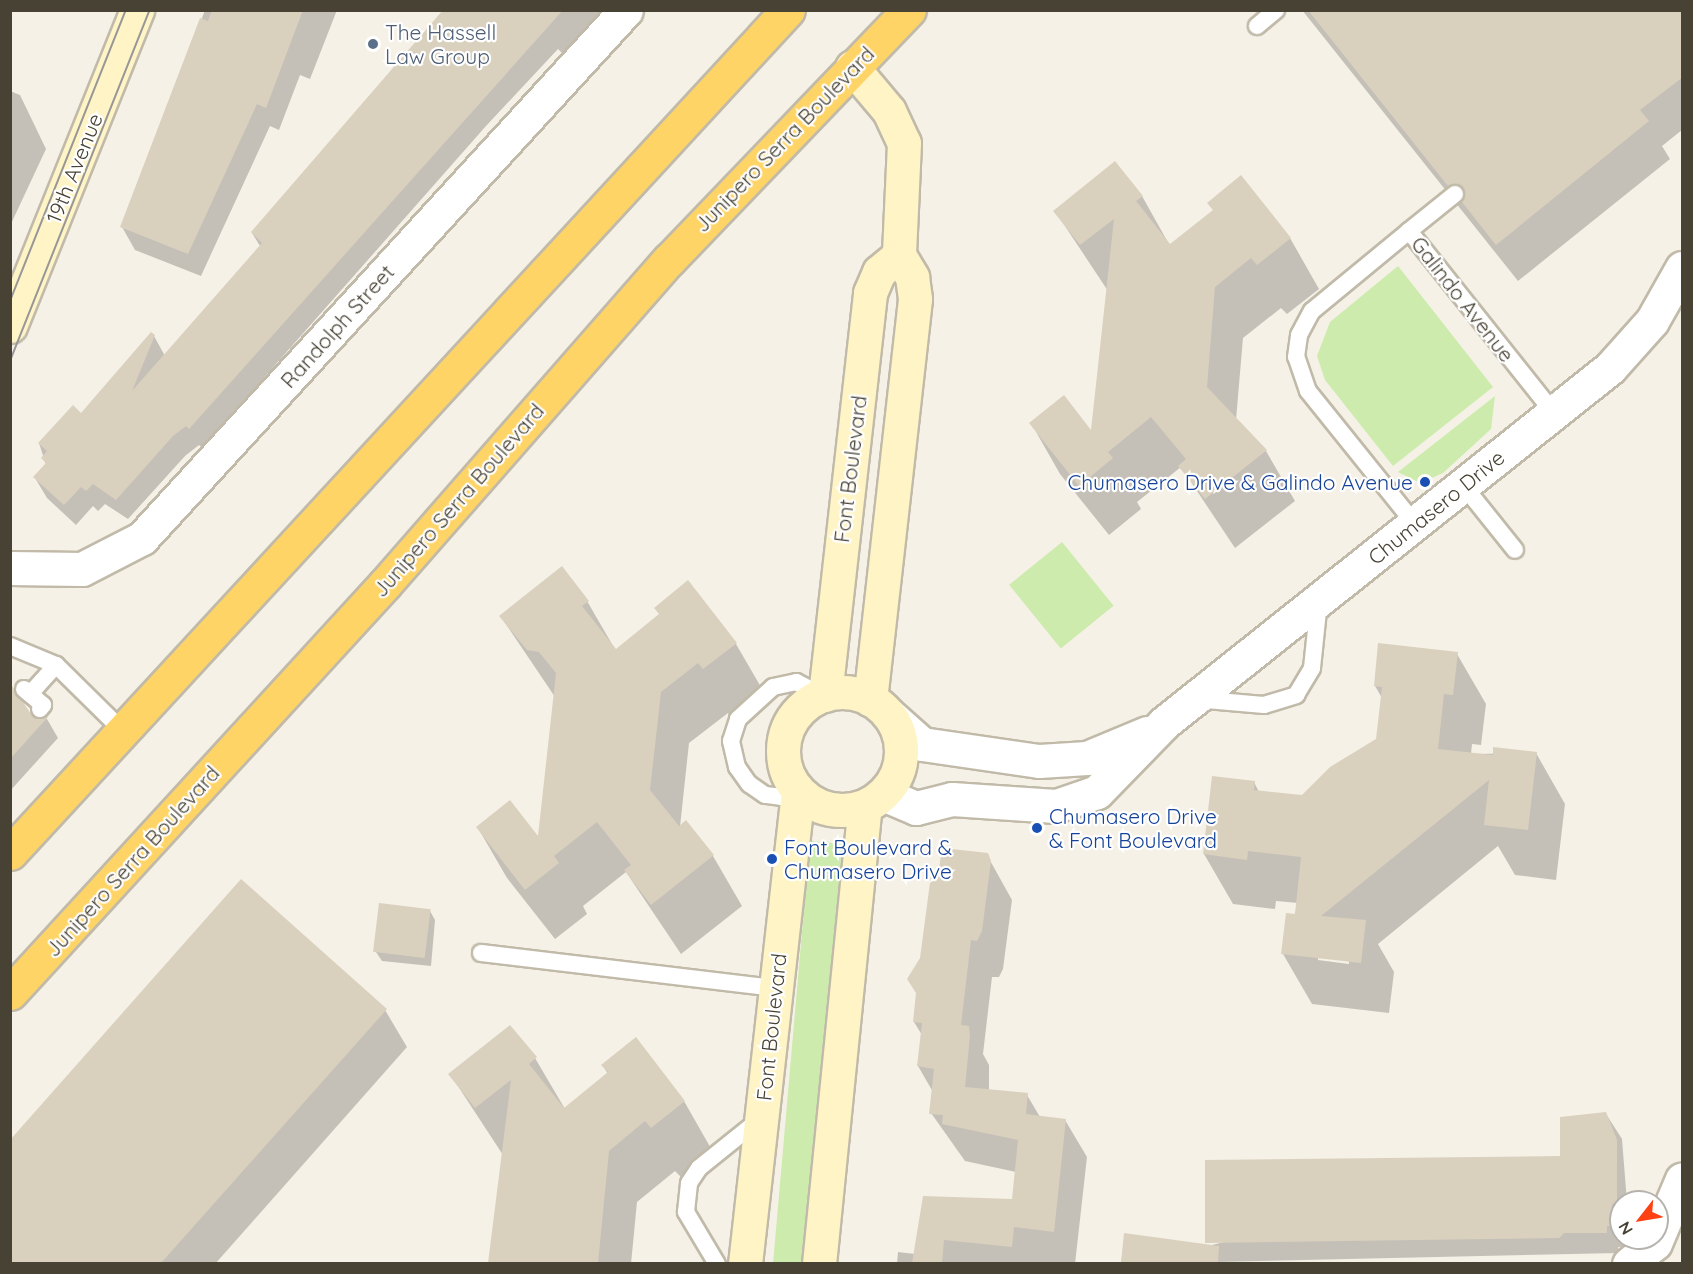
<!DOCTYPE html>
<style>
body{margin:0}
#map{position:relative;width:1693px;height:1274px;overflow:hidden;background:#f5f1e7;font-family:Quicksand,sans-serif}
div>[style]{position:absolute}
[style*='--x']{left:calc(var(--x)*1px);top:calc(var(--y)*1px);width:calc(var(--w)*1px);rotate:calc(var(--a)*1deg)}
.green>*{inset:0;background:#ccebad;transform-origin:0 0}
.shadow>*{inset:0;background:#0003}
.building>*{inset:0;background:#dad0be;transform-origin:0 0}
.roads{filter:drop-shadow(2px 0 #c1baa9) drop-shadow(-2px 0 #c1baa9) drop-shadow(0 2px #c1baa9) drop-shadow(0 -2px #c1baa9)}
.lane>*{height:16px;margin:-8px;padding:0 8px;transform-origin:8px;border-radius:8px;background:#fff}
.street>*{height:33px;margin:-16.5px;padding:0 16.5px;transform-origin:16.5px;border-radius:16.5px;background:#fff}
.secondary>*{height:33px;margin:-16.5px;padding:0 16.5px;transform-origin:16.5px;border-radius:16.5px;background:#fff4c6}
.secondary>.ring{margin:-16.5px;padding:0;box-sizing:content-box;background:none;border:33px solid #fff4c6;border-radius:50%}
.highway>*{height:33px;margin:-16.5px;padding:0 16.5px;transform-origin:16.5px;border-radius:16.5px;background:#ffd467}
.tram>*{height:1.5px;margin:-0.75px;padding:0 0.75px;transform-origin:0.75px;border-radius:0.75px;background:#979797}
.dots>*{width:16px;height:16px;translate:-50% -50%;box-sizing:border-box;border:3px solid #fff;border-radius:50%}
span{translate:-50% -50%;white-space:nowrap;text-align:center;line-height:1.15;-webkit-text-stroke:4.5px #fff;paint-order:stroke}
.service-label{font-size:21px;color:#4e5e75}
.left{translate:0 -50%;text-align:left}
.street-label{font-size:21px;color:#484235}
.transit-label{font-size:21px;color:#164399}
.right{translate:-100% -50%;text-align:right}
.frame{position:absolute;inset:0;border:12px solid #484235;pointer-events:none}
.north{position:absolute;left:1609px;top:1190px;width:60px;height:60px;box-sizing:border-box;background:#fff;border:2px solid #b6b3ae;border-radius:50%;rotate:239deg;font-size:16px;font-weight:700;line-height:24px;text-align:center;color:#484235}
.north::after{content:'';display:block;margin:auto;width:21px;height:27px;background:#ff4213;clip-path:polygon(50% 0,100% 100%,50% 72%,0 100%)}
</style>
<div id="map">
<div class="green">
<i style="clip-path:polygon(1398px 266px,1493px 387px,1393px 466px,1325px 380px,1317px 356px,1330px 322px)"></i>
<i style="clip-path:polygon(1495px 396px,1491px 429px,1443px 473px,1420px 483px,1398px 472px)"></i>
<i style="left:1062px;top:542px;width:82px;height:68px;rotate:51deg"></i>
<i style="left:810px;top:841px;width:35px;height:426px;rotate:5deg"></i>
</div>
<div class="shadow">
<i style="clip-path:polygon(205px 10px,337px 10px,310px 79px,300px 75px,279px 130px,270px 126px,201px 276px,135px 250px,122px 227px)"></i>
<i style="clip-path:polygon(446px 10px,602px 10px,564px 55px,558px 49px,486px 126px,202px 448px,199px 445px,185px 456px,128px 519px,105px 504px,98px 511px,93px 506px,76px 525px,47px 498px,35px 478px,46px 465px,39px 443px,81px 415px,154px 336px,165px 356px,260px 246px,252px 233px)"></i>
<i style="clip-path:polygon(1302px 10px,1682px 10px,1682px 130px,1662px 146px,1670px 159px,1518px 281px)"></i>
<i style="clip-path:polygon(10px 91px,20px 95px,46px 149px,10px 226px)"></i>
<i style="clip-path:polygon(1142px 196px,1170px 246px,1214px 211px,1209px 204px,1290px 238px,1319px 289px,1287px 314px,1281px 308px,1243px 338px,1236px 420px,1266px 451px,1295px 501px,1235px 548px,1181px 467px,1137px 502px,1141px 509px,1109px 535px,1060px 474px,1031px 423px,1092px 434px,1108px 291px,1055px 211px)"></i>
<i style="clip-path:polygon(587px 601px,616px 651px,660px 615px,656px 608px,736px 644px,765px 694px,733px 719px,728px 713px,689px 743px,680px 827px,713px 856px,742px 906px,681px 954px,626px 872px,583px 906px,587px 914px,555px 939px,507px 878px,478px 828px,539px 840px,555px 697px,501px 617px)"></i>
<i style="clip-path:polygon(evenodd,1457px 654px,1486px 704px,1481px 745px,1472px 744px,1471px 754px,1536px 753px,1565px 804px,1556px 880px,1515px 875px,1498px 846px,1378px 944px,1394px 972px,1389px 1013px,1312px 1004px,1283px 954px,1298px 903px,1276px 901px,1275px 909px,1233px 904px,1204px 854px,1254px 782px,1259px 792px,1302px 797px,1378px 740px,1382px 698px,1375px 686px,1457px 654px,1318px 957px,1349px 960px,1349px 964px,1318px 960px,1318px 957px)"></i>
<i style="clip-path:polygon(10px 690px,33px 718px,47px 719px,58px 738px,10px 791px)"></i>
<i style="clip-path:polygon(987px 855px,1012px 900px,1003px 969px,999px 977px,992px 977px,983px 1054px,989px 1065px,989px 1091px,1027px 1095px,1040px 1117px,1065px 1120px,1087px 1157px,1075px 1264px,897px 1264px,898px 1252px,915px 1254px,1013px 1201px,1016px 1172px,965px 1161px,931px 1113px,933px 1092px,918px 1066px,922px 1035px,914px 1022px,940px 877px)"></i>
<i style="clip-path:polygon(430px 911px,435px 920px,431px 966px,382px 961px,376px 952px)"></i>
<i style="clip-path:polygon(385px 1010px,407px 1047px,215px 1264px,10px 1264px,10px 1142px)"></i>
<i style="clip-path:polygon(535px 1058px,565px 1109px,608px 1074px,603px 1066px,684px 1101px,713px 1152px,681px 1177px,675px 1171px,637px 1202px,631px 1264px,490px 1264px,503px 1155px,450px 1074px)"></i>
<i style="clip-path:polygon(1606px 1114px,1622px 1139px,1627px 1202px,1621px 1202px,1625px 1247px,1618px 1247px,1619px 1253px,1121px 1264px,1125px 1235px,1208px 1246px,1562px 1158px)"></i>
</div>
<div class="building">
<i style="clip-path:polygon(212px 10px,303px 10px,266px 108px,257px 104px,188px 254px,120px 227px,200px 18px,208px 21px)"></i>
<i style="clip-path:polygon(443px 10px,563px 10px,189px 429px,186px 426px,173px 436px,116px 500px,93px 484px,86px 491px,81px 487px,64px 505px,33px 477px,46px 463px,41px 458px,47px 451px,38px 443px,73px 405px,81px 413px,151px 332px,155px 335px,132px 391px,262px 243px,251px 232px)"></i>
<i style="clip-path:polygon(1308px 10px,1683px 10px,1683px 77px,1640px 110px,1649px 121px,1496px 245px,1462px 202px,1463px 188px,1448px 186px)"></i>
<i style="clip-path:polygon(1115px 161px,1143px 196px,1136px 201px,1170px 244px,1213px 210px,1207px 203px,1241px 175px,1291px 238px,1257px 265px,1251px 258px,1215px 287px,1207px 387px,1267px 450px,1205px 499px,1178px 466px,1186px 459px,1151px 417px,1108px 452px,1113px 458px,1079px 486px,1029px 423px,1064px 395px,1091px 430px,1114px 219px,1080px 245px,1053px 211px)"></i>
<i style="clip-path:polygon(562px 566px,589px 601px,582px 606px,616px 649px,659px 614px,654px 608px,688px 580px,737px 643px,703px 669px,698px 663px,661px 692px,650px 790px,679px 826px,686px 820px,714px 855px,651px 905px,624px 870px,631px 865px,597px 822px,554px 856px,559px 863px,525px 890px,476px 827px,510px 800px,538px 836px,556px 673px,539px 652px,527px 650px,499px 616px)"></i>
<i style="clip-path:polygon(1378px 643px,1458px 652px,1453px 695px,1444px 694px,1438px 749px,1493px 755px,1493px 747px,1537px 752px,1528px 830px,1484px 825px,1489px 780px,1321px 916px,1366px 920px,1361px 963px,1281px 954px,1286px 913px,1295px 914px,1301px 857px,1248px 851px,1247px 860px,1203px 854px,1212px 776px,1255px 781px,1254px 790px,1302px 795px,1330px 767px,1376px 739px,1382px 687px,1374px 686px)"></i>
<i style="clip-path:polygon(10px 683px,33px 717px,48px 717px,10px 759px)"></i>
<i style="clip-path:polygon(942px 848px,988px 853px,991px 861px,982px 931px,977px 941px,971px 940px,961px 1025px,969px 1026px,970px 1036px,965px 1087px,1028px 1093px,1026px 1114px,1066px 1119px,1054px 1232px,1014px 1227px,1012px 1247px,944px 1240px,942px 1263px,912px 1263px,923px 1196px,1012px 1199px,1018px 1140px,942px 1124px,943px 1115px,929px 1114px,934px 1069px,917px 1066px,922px 1023px,913px 1022px,916px 993px,907px 979px,920px 958px,931px 875px,938px 876px)"></i>
<i style="clip-path:polygon(241px 879px,387px 1009px,161px 1263px,10px 1263px,10px 1140px)"></i>
<i style="left:379px;top:903px;width:52px;height:49px;rotate:7deg"></i>
<i style="clip-path:polygon(510px 1025px,537px 1057px,529px 1064px,564px 1108px,608px 1072px,601px 1065px,636px 1037px,685px 1101px,651px 1128px,645px 1121px,609px 1151px,598px 1263px,488px 1263px,511px 1080px,475px 1108px,448px 1074px)"></i>
<i style="clip-path:polygon(1606px 1112px,1617px 1140px,1617px 1203px,1612px 1204px,1613px 1226px,1607px 1226px,1607px 1233px,1564px 1233px,1559px 1238px,1205px 1243px,1205px 1160px,1560px 1156px,1560px 1117px)"></i>
<i style="clip-path:polygon(1124px 1233px,1219px 1246px,1218px 1263px,1121px 1263px)"></i>
</div>
<div class="roads">
<div class="lane">
<i style="--x:1257;--y:26;--w:25;--a:-40"></i>
<i style="--x:1409;--y:231;--w:59;--a:-38.8"></i>
<i style="--x:1463;--y:485;--w:83;--a:51.3"></i>
<i style="--x:1415;--y:524;--w:171;--a:-128.8"></i>
<i style="--x:1308;--y:391;--w:36;--a:-109"></i>
<i style="--x:1296;--y:357;--w:22;--a:-82"></i>
<i style="--x:1299;--y:335;--w:27;--a:-62"></i>
<i style="--x:1312;--y:311;--w:126;--a:-39.5"></i>
<i style="--x:1409;--y:231;--w:233;--a:51.5"></i>
<i style="--x:10;--y:646;--w:50;--a:22.4"></i>
<i style="--x:24;--y:689;--w:25;--a:40"></i>
<i style="--x:43;--y:705;--w:5;--a:127"></i>
<i style="--x:30;--y:694;--w:39;--a:-48"></i>
<i style="--x:56;--y:665;--w:95;--a:44.6"></i>
<i style="--x:1195;--y:699;--w:69;--a:5"></i>
<i style="--x:1264;--y:705;--w:34;--a:-17"></i>
<i style="--x:1296;--y:695;--w:31;--a:-59"></i>
<i style="--x:1312;--y:668;--w:67;--a:-84"></i>
<i style="--x:797;--y:789;--w:17;--a:152"></i>
<i style="--x:782;--y:797;--w:17;--a:-173"></i>
<i style="--x:765;--y:795;--w:19;--a:-145"></i>
<i style="--x:749;--y:784;--w:21;--a:-125"></i>
<i style="--x:737;--y:767;--w:27;--a:-103"></i>
<i style="--x:731;--y:741;--w:23;--a:-72"></i>
<i style="--x:738;--y:719;--w:47;--a:-42.4"></i>
<i style="--x:773;--y:687;--w:24;--a:-12"></i>
<i style="--x:796;--y:682;--w:29;--a:27"></i>
<i style="--x:481;--y:953;--w:297;--a:6.8"></i>
<i style="--x:717;--y:1264;--w:61;--a:-120.8"></i>
<i style="--x:686;--y:1212;--w:29;--a:-84"></i>
<i style="--x:689;--y:1183;--w:18;--a:-56"></i>
<i style="--x:699;--y:1168;--w:78;--a:-38.8"></i>
</div>
<div class="street">
<i style="--x:10;--y:568;--w:72;--a:0.8"></i>
<i style="--x:82;--y:569;--w:68;--a:-27.3"></i>
<i style="--x:142;--y:538;--w:716;--a:-47.49"></i>
<i style="--x:888;--y:714;--w:45;--a:41.4"></i>
<i style="--x:922;--y:744;--w:118;--a:8.3"></i>
<i style="--x:1039;--y:761;--w:48;--a:-3.6"></i>
<i style="--x:1087;--y:758;--w:65;--a:-22.6"></i>
<i style="--x:883;--y:794;--w:36;--a:23"></i>
<i style="--x:916;--y:808;--w:37;--a:-14"></i>
<i style="--x:952;--y:799;--w:104;--a:3.9"></i>
<i style="--x:1056;--y:806;--w:43;--a:-18.9"></i>
<i style="--x:1097;--y:792;--w:96;--a:-45.8"></i>
<i style="--x:1164;--y:723;--w:570;--a:-38.52"></i>
<i style="--x:1610;--y:368;--w:63;--a:-48.2"></i>
<i style="--x:1652;--y:321;--w:61;--a:-60.5"></i>
<i style="--x:1629;--y:1264;--w:33;--a:-39"></i>
<i style="--x:1655;--y:1243;--w:69;--a:-67.1"></i>
</div>
<div class="secondary">
<i style="--x:852;--y:67;--w:57;--a:49.9"></i>
<i style="--x:889;--y:111;--w:35;--a:65"></i>
<i style="--x:904;--y:143;--w:112;--a:92.6"></i>
<i style="--x:899;--y:255;--w:26;--a:59"></i>
<i style="--x:912;--y:277;--w:22;--a:82"></i>
<i style="--x:915;--y:299;--w:403;--a:96.4"></i>
<i style="--x:10;--y:326;--w:341;--a:-68.1"></i>
<i class="ring" style="left:783px;top:692px;width:85px;height:85px"></i>
<i style="--x:825;--y:695;--w:405;--a:-83.6"></i>
<i style="--x:870;--y:293;--w:23;--a:-67"></i>
<i style="--x:879;--y:272;--w:26;--a:-40"></i>
<i style="--x:745;--y:1264;--w:476;--a:-83.6"></i>
<i style="--x:819;--y:1264;--w:460;--a:-84.3"></i>
</div>
<div class="highway">
<i style="--x:10;--y:853;--w:1147;--a:-47.3"></i>
<i style="--x:10;--y:993;--w:555;--a:-47.48"></i>
<i style="--x:385;--y:584;--w:432;--a:-48.8"></i>
<i style="--x:670;--y:259;--w:345;--a:-46.2"></i>
</div>
</div>
<div class="tram">
<i style="--x:10;--y:301;--w:313;--a:-68.3"></i>
<i style="--x:10;--y:361;--w:378;--a:-68.3"></i>
</div>
<div class="dots">
<i style="left:373px;top:44px;background:#5c6f8a"></i>
<i style="left:1425px;top:482px;background:#1a4fb4"></i>
<i style="left:1037px;top:828px;background:#1a4fb4"></i>
<i style="left:772px;top:859px;background:#1a4fb4"></i>
</div>
<div class="service-label">
<span class="left" style="left:385px;top:44px">The Hassell<br>Law Group</span>
</div>
<div class="street-label">
<span style="left:784px;top:139px;rotate:-46deg">Junipero Serra Boulevard</span>
<span style="left:74px;top:168px;rotate:-68deg">19th Avenue</span>
<span style="left:1463px;top:299px;rotate:52deg">Galindo Avenue</span>
<span style="left:337px;top:326px;rotate:-48deg">Randolph Street</span>
<span style="left:850px;top:469px;rotate:-83deg">Font Boulevard</span>
<span style="left:458px;top:500px;rotate:-49deg">Junipero Serra Boulevard</span>
<span style="left:1436px;top:507px;rotate:-39deg">Chumasero Drive</span>
<span style="left:132px;top:861px;rotate:-48deg">Junipero Serra Boulevard</span>
<span style="left:771px;top:1027px;rotate:-84deg">Font Boulevard</span>
</div>
<div class="transit-label">
<span class="right" style="left:1413px;top:482px">Chumasero Drive &amp; Galindo Avenue</span>
<span class="left" style="left:1049px;top:828px">Chumasero Drive<br>&amp; Font Boulevard</span>
<span class="left" style="left:784px;top:859px">Font Boulevard &amp;<br>Chumasero Drive</span>
</div>
<div class="frame"></div>
<div class="north">N</div>
</div>
